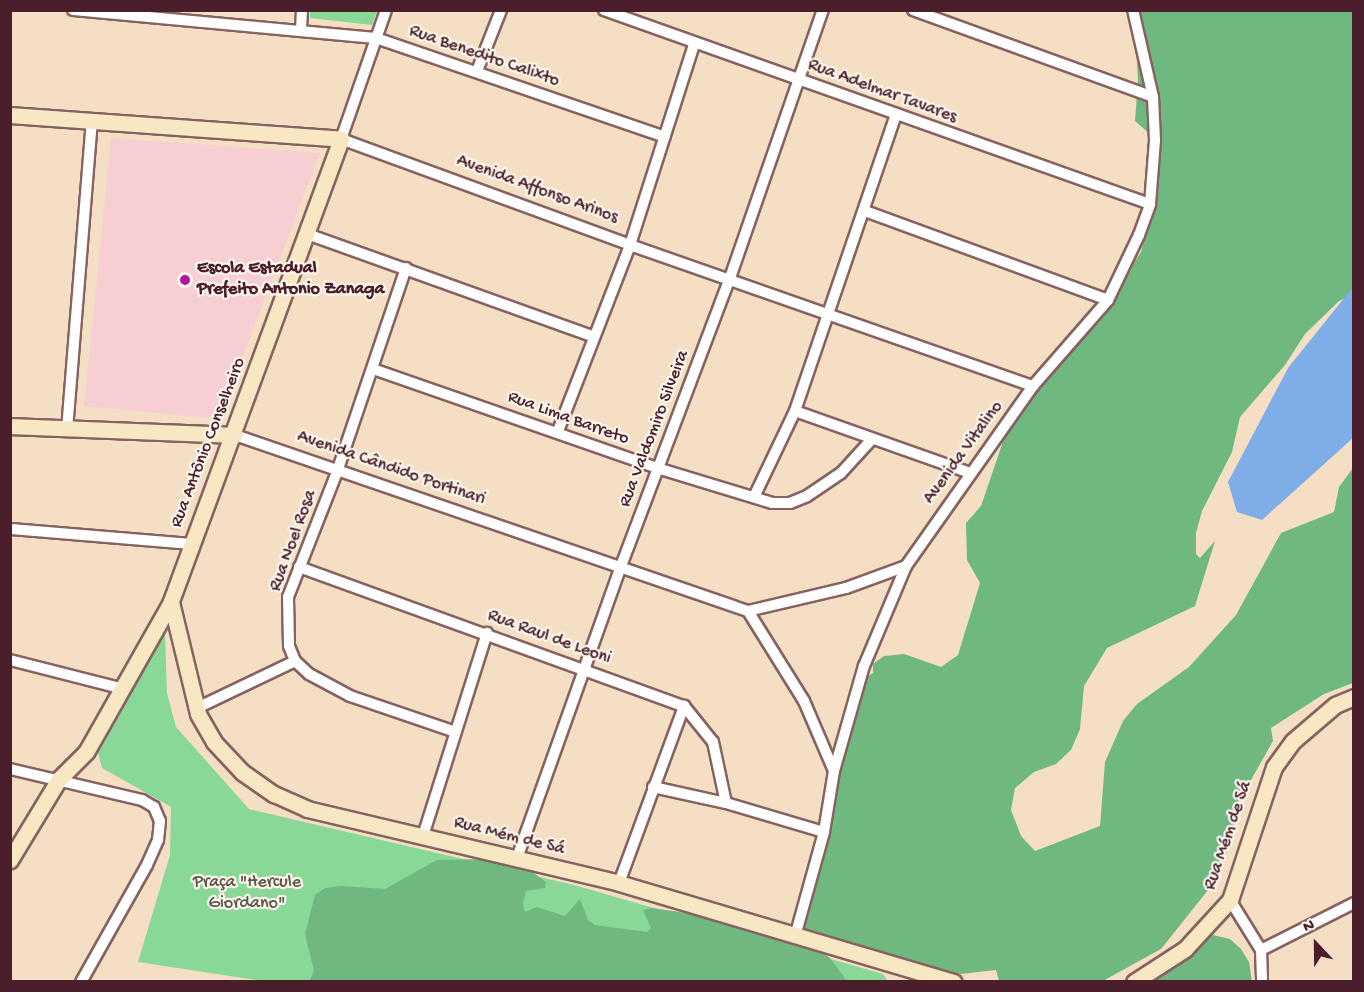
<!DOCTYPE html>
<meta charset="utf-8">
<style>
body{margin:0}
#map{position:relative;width:1364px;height:992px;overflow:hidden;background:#f4dfc4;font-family:"Gochi Hand",sans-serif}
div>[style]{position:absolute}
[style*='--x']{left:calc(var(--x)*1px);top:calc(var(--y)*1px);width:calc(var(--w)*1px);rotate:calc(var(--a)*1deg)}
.built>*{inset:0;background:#f7cfd2}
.green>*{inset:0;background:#8ad897}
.forest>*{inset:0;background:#6fb880}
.water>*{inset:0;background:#7eade8}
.roads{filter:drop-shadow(2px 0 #866261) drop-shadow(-2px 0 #866261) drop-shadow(0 2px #866261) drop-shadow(0 -2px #866261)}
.street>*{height:10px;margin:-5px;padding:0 5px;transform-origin:5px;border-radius:5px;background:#fff}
.secondary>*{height:15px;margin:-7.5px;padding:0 7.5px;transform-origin:7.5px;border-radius:7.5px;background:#f7e8c3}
.dots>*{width:16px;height:16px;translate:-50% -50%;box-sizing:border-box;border:3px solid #fbf7ec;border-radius:50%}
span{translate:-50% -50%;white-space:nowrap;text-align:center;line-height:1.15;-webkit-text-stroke:4.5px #fbf7ec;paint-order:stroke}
.street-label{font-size:18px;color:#4a1f2b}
.poi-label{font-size:18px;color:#4a1f2b;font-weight:700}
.left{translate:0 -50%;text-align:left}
.park-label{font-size:18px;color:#5d564b}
.frame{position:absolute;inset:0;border:12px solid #4a1f2b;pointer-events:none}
.north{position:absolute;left:1286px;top:914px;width:60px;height:60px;-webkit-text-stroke:4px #fbf7ec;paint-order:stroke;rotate:338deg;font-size:16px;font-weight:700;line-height:24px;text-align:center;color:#4a1f2b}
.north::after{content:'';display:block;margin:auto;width:21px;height:27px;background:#4a1f2b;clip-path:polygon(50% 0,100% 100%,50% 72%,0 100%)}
</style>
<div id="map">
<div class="built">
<i style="clip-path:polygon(111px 138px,320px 153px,219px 419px,84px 406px)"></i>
</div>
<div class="green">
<i style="clip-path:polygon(310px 11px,310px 10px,377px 11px,372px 25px,310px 18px)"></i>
<i style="clip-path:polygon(165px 634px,167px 693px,176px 727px,249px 809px,574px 885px,883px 974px,888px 981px,270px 982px,138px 962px,170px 855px,171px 807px,102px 768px,98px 753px)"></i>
</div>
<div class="forest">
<i style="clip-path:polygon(1141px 10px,1353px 11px,1353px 294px,1339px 301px,1305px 334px,1285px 365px,1240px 417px,1232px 452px,1202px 511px,1196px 533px,1196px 554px,1200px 558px,1215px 541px,1195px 606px,1107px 648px,1084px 686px,1080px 729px,1071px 750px,1056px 764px,1034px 772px,1015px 788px,1011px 810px,1021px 836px,1035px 851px,1100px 826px,1105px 762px,1123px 721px,1137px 704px,1189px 667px,1236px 615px,1281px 533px,1334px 512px,1339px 487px,1353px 468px,1353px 683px,1324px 694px,1271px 728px,1273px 741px,1238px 803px,1230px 845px,1212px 885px,1161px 949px,1101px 982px,999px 981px,996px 970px,960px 974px,815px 947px,830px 958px,847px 981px,309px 982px,314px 971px,305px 934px,315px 895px,325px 888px,342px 886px,385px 889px,437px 860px,491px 859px,527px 868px,546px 882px,545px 888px,526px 891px,523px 904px,525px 912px,537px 907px,565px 916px,580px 899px,588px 920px,595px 925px,647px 932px,651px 928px,643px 910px,652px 908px,735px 920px,790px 935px,862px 680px,873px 673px,873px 664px,884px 656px,904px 654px,941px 667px,958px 655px,980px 583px,967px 560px,966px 523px,981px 506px,1010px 421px,1092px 326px,1141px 252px,1148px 224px,1151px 135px,1135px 121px,1138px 80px,1135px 28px)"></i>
<i style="clip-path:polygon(1213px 935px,1230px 939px,1241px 949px,1249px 962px,1252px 982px,1136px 982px)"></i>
</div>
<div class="water">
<i style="clip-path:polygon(1353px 287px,1353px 438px,1262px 520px,1237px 512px,1228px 482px,1288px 368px)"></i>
</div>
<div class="roads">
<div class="street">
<i style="--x:73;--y:10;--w:304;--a:5.3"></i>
<i style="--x:376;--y:38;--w:305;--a:18.9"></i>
<i style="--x:386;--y:10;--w:137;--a:109.2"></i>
<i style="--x:341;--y:139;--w:308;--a:20.1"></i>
<i style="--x:630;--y:245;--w:427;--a:19.3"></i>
<i style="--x:604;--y:10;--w:579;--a:19.56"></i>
<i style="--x:913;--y:10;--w:255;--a:19.9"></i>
<i style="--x:301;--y:29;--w:19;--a:-87"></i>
<i style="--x:477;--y:71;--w:66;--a:-68.5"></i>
<i style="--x:865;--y:211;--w:259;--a:20.1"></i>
<i style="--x:307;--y:234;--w:305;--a:19.7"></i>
<i style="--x:406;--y:268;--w:215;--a:108.7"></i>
<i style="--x:337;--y:472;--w:134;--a:111.4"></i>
<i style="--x:288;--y:597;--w:49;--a:88.8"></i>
<i style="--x:289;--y:646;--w:16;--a:68"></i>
<i style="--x:295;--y:661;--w:19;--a:43"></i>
<i style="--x:309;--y:674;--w:47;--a:28.2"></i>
<i style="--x:350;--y:696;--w:109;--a:18.8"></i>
<i style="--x:373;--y:369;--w:301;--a:19.2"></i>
<i style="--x:657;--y:468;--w:120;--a:16.9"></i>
<i style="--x:772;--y:503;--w:18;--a:0"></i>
<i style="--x:790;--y:503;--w:18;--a:-22"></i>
<i style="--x:807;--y:496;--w:41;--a:-34.1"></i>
<i style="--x:841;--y:473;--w:46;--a:-47.6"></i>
<i style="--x:795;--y:411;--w:186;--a:19.5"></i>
<i style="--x:67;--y:430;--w:310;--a:-85.4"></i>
<i style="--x:558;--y:431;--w:199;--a:-68.8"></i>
<i style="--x:630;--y:245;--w:211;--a:-72.3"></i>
<i style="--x:235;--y:435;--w:542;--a:18.94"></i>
<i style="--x:748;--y:611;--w:101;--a:-13.2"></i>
<i style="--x:846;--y:588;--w:64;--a:-20.1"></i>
<i style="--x:754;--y:497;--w:95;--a:-64.5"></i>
<i style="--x:795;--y:411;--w:314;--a:-71.2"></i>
<i style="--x:10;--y:529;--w:183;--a:4.7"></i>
<i style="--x:299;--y:567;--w:409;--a:19.9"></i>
<i style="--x:684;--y:706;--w:46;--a:51.1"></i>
<i style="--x:713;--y:742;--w:62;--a:78"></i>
<i style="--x:748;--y:611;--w:106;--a:58.1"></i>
<i style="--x:804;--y:701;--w:76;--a:66.8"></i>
<i style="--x:10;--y:660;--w:118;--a:14.3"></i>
<i style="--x:197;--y:708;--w:109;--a:-25.6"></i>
<i style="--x:10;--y:769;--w:136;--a:13.2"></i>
<i style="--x:142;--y:800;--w:14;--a:30"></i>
<i style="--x:154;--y:807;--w:15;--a:67"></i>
<i style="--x:160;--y:821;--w:19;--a:96"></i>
<i style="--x:158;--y:840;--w:27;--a:114"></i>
<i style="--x:147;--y:865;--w:134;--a:119.4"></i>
<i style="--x:653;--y:787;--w:75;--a:12.4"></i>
<i style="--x:726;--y:803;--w:102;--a:16.5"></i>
<i style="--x:423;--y:836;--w:213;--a:-72.5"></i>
<i style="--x:517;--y:858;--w:310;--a:-70.4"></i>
<i style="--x:621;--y:566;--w:308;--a:-69.3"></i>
<i style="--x:730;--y:278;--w:284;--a:-70.9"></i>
<i style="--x:619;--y:883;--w:189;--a:-69.8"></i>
<i style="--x:1230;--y:900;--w:59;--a:58.2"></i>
<i style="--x:1261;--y:950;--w:32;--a:88"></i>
<i style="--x:796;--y:933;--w:105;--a:-74.5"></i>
<i style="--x:824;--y:832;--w:62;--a:-80.7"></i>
<i style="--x:834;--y:771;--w:109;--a:-74.1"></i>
<i style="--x:864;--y:666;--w:108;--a:-67.2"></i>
<i style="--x:906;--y:566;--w:220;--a:-54.8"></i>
<i style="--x:1033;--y:386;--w:114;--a:-48.9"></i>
<i style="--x:1108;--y:300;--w:72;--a:-64.5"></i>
<i style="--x:1139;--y:235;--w:33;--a:-70"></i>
<i style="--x:1150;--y:204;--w:64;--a:-85.5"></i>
<i style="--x:1155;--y:140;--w:43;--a:-92.7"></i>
<i style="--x:1153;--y:97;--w:89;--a:-102.9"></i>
<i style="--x:1261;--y:950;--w:104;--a:-26.8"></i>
</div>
<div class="secondary">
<i style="--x:10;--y:115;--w:332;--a:4.1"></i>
<i style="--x:341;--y:139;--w:493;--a:110.2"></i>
<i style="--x:171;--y:602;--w:172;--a:119.5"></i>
<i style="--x:86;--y:752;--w:38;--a:135"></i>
<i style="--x:59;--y:779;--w:95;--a:121.2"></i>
<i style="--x:10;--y:426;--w:225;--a:2.3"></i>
<i style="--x:171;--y:602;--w:115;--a:76.4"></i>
<i style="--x:198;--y:714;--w:32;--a:60"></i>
<i style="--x:214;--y:742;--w:41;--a:47"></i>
<i style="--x:242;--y:772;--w:39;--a:35"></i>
<i style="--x:274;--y:794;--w:36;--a:24"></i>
<i style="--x:307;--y:809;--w:321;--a:13.3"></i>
<i style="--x:619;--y:883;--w:349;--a:16.5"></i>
<i style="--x:1134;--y:982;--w:61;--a:-32.9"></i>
<i style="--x:1185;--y:949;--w:67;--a:-47.4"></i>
<i style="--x:1230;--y:900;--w:140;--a:-71.7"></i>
<i style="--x:1274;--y:767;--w:32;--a:-54"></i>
<i style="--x:1293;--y:741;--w:55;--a:-40.6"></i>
<i style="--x:1335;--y:705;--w:21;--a:-23"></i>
</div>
</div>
<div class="dots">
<i style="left:185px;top:280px;background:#b5179e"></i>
</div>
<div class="street-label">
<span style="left:484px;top:57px;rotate:19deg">Rua Benedito Calixto</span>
<span style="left:882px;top:92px;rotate:20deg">Rua Adelmar Tavares</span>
<span style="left:537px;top:190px;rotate:20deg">Avenida Affonso Arinos</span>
<span style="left:568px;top:419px;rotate:20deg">Rua Lima Barreto</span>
<span style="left:655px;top:429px;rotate:-69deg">Rua Valdomiro Silveira</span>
<span style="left:209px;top:443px;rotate:-69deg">Rua Antônio Conselheiro</span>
<span style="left:964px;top:453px;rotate:-54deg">Avenida Vitalino</span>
<span style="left:391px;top:469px;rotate:19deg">Avenida Cândido Portinari</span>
<span style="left:294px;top:541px;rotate:-70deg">Rua Noel Rosa</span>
<span style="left:549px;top:638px;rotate:20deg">Rua Raul de Leoni</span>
<span style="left:1229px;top:836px;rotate:-71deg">Rua Mém de Sá</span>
<span style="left:509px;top:837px;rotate:14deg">Rua Mém de Sá</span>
</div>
<div class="poi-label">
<span class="left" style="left:197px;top:280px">Escola Estadual<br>Prefeito Antonio Zanaga</span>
</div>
<div class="park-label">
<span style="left:247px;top:894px">Praça "Hercule<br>Giordano"</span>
</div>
<div class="frame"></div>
<div class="north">N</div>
</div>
